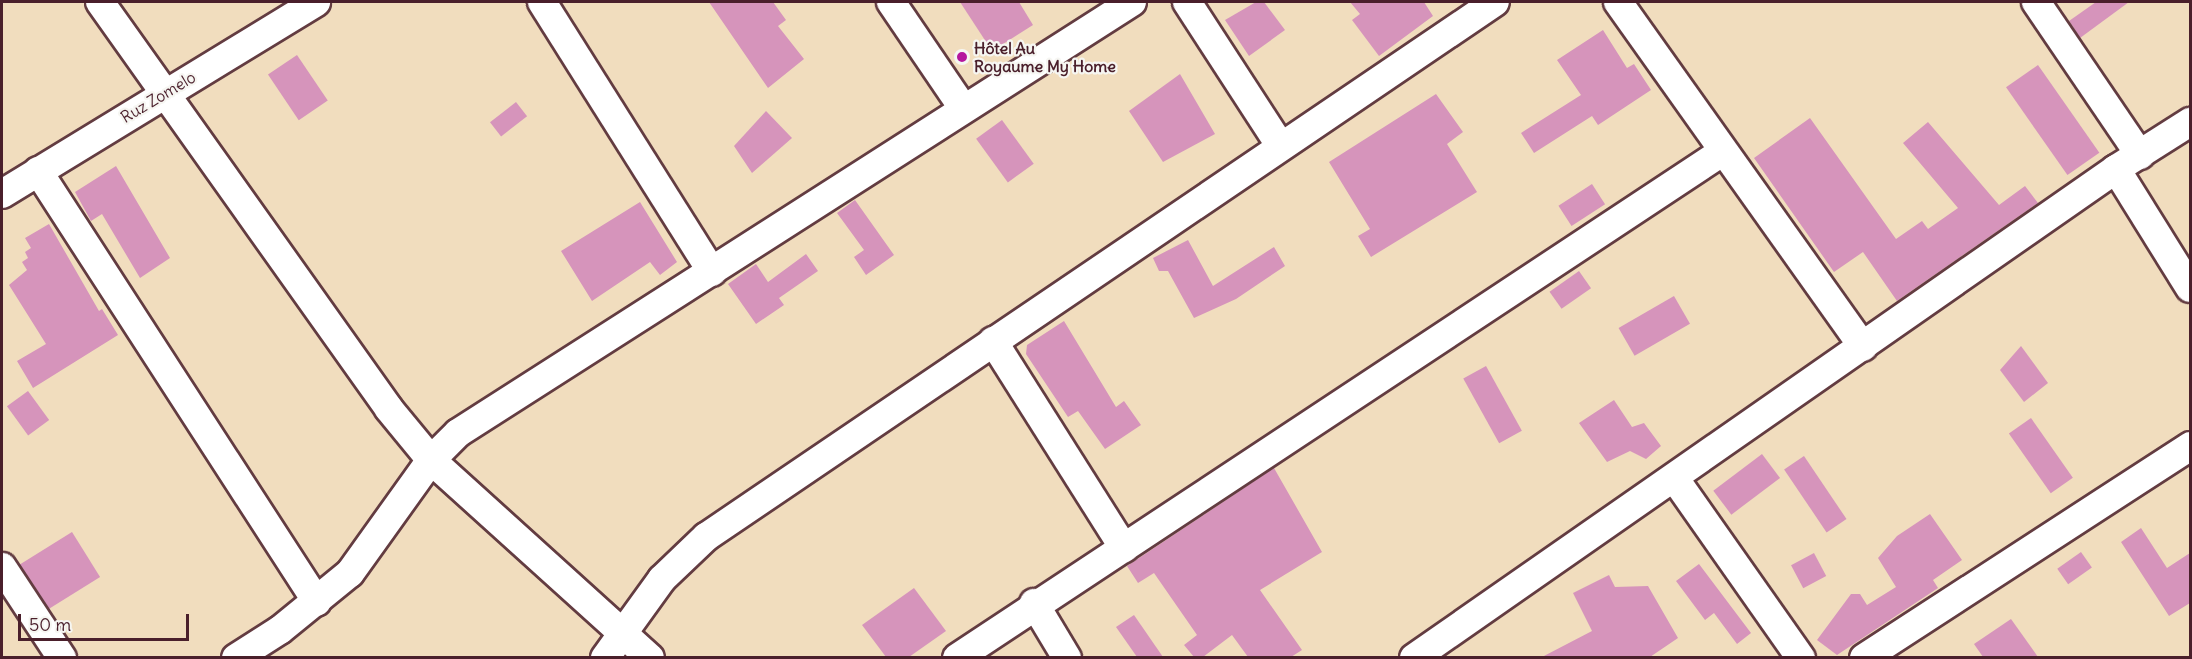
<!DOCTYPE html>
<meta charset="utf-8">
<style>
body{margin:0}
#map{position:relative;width:2192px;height:659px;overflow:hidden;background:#f1ddbe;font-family:Delius,sans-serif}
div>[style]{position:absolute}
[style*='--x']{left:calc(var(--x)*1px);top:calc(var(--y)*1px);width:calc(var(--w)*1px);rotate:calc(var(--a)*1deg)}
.building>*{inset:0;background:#d694bb;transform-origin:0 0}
.roads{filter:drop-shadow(2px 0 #633c41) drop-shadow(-2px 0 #633c41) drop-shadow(0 2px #633c41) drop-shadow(0 -2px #633c41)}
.minor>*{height:28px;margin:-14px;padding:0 14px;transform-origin:14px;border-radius:14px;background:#fff}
.dots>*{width:16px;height:16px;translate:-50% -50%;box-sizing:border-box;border:3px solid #f6f6f2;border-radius:50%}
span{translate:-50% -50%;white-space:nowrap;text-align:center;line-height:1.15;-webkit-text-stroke:4.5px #f6f6f2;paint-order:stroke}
.poi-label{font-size:16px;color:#4a1f2b;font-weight:700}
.left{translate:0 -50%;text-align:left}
.street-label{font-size:16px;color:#4a1f2b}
.frame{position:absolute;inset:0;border:3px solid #4a1f2b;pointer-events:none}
.scale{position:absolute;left:18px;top:614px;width:171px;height:27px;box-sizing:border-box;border:3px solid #4a1f2b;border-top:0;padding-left:8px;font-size:18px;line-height:21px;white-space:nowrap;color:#4a1f2b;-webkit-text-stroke:4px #f6f6f2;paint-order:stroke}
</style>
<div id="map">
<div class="building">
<i style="clip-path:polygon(709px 2px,773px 2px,786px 20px,778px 26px,804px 59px,768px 88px)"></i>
<i style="clip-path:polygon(960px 2px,1019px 2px,1033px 25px,992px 51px)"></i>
<i style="clip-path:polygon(1256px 2px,1264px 2px,1285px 30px,1249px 56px,1225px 20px)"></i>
<i style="clip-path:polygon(1350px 2px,1424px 2px,1433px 16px,1379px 56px,1352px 20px,1360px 14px)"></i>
<i style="clip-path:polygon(2096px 2px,2129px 2px,2080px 38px,2069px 21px)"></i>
<i style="clip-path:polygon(1603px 30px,1627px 68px,1634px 64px,1651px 90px,1598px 125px,1592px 116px,1534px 153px,1521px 133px,1581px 95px,1557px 60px)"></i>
<i style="left:297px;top:55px;width:55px;height:35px;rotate:56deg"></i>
<i style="left:2038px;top:65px;width:107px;height:39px;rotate:55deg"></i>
<i style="clip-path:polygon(1180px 74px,1215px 134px,1163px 162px,1129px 111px)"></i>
<i style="clip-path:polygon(1436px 94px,1463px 132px,1447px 144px,1477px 192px,1371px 257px,1358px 236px,1370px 229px,1329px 162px)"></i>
<i style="left:516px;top:102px;width:18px;height:33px;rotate:52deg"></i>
<i style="clip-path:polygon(766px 111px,792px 138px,752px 173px,734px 146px)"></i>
<i style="clip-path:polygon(1810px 118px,1896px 239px,1922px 221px,1928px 229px,1958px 208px,1903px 143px,1928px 122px,1999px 205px,2025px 186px,2038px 203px,1897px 301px,1863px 252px,1834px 272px,1754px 158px)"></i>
<i style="left:1002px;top:120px;width:54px;height:32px;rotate:54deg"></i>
<i style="clip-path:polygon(116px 166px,170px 258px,140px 278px,102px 214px,91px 221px,75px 192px)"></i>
<i style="left:1592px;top:184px;width:24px;height:40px;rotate:57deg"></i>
<i style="clip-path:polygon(855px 200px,894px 255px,866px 275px,854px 257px,864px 250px,837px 213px)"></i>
<i style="clip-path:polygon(640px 202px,677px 262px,660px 275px,650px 262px,592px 301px,561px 251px)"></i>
<i style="clip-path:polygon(49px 224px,99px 311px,102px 309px,118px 335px,33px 388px,17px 361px,46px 344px,9px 285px,27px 270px,22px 262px,28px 258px,25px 252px,31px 248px,25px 238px)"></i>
<i style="clip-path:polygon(1188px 240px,1213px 286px,1274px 247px,1285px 266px,1236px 299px,1194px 318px,1168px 271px,1159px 271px,1153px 258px)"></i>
<i style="clip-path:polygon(806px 254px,818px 271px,779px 298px,784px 305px,756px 324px,728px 284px,756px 264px,768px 282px)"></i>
<i style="left:1579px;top:271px;width:21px;height:36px;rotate:55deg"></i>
<i style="left:1674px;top:296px;width:32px;height:64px;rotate:60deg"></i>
<i style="clip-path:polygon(1064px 321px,1116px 407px,1124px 401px,1141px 425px,1105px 449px,1078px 411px,1068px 417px,1026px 354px,1027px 345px)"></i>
<i style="clip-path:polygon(2021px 346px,2048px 383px,2024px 402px,2000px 370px)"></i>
<i style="left:1486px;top:366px;width:74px;height:26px;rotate:61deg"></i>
<i style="left:28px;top:391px;width:36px;height:26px;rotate:54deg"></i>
<i style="clip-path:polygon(1614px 400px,1632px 427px,1644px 423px,1661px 446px,1646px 459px,1630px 451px,1607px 462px,1579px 423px)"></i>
<i style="left:2031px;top:418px;width:73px;height:27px;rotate:55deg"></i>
<i style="left:1762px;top:454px;width:30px;height:61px;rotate:53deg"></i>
<i style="left:1804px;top:456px;width:76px;height:24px;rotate:56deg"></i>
<i style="clip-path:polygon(1274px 468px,1322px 552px,1260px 590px,1302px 650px,1291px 657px,1248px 657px,1232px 635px,1203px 657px,1194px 657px,1184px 645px,1197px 635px,1154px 573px,1138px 583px,1127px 566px)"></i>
<i style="clip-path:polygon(1930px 514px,1962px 560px,1933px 580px,1938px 588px,1837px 655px,1817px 640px,1851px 594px,1860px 594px,1867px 605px,1896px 587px,1878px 558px,1897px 536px)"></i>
<i style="clip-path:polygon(2141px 528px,2167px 568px,2190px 553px,2190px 603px,2169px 616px,2121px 542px)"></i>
<i style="left:72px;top:532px;width:53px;height:62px;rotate:58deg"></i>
<i style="left:2081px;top:552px;width:19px;height:29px;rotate:55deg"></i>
<i style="left:1814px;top:553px;width:26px;height:26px;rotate:62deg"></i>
<i style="clip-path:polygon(1699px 564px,1751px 633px,1737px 644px,1714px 613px,1705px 620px,1676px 581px)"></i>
<i style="clip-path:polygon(1609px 575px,1615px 587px,1648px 586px,1678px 638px,1650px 657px,1542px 657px,1592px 631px,1573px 593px)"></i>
<i style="clip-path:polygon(914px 588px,946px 631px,909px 657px,886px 657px,862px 625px)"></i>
<i style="clip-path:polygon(1134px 615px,1163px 657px,1137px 657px,1116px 627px)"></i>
<i style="clip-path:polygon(2011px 619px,2038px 657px,1983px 657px,1974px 644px)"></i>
</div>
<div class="roads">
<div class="minor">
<i style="--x:100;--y:2;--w:499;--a:54.6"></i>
<i style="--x:389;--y:409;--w:66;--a:50.5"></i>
<i style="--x:431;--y:460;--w:295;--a:42.1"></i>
<i style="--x:542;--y:2;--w:319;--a:57.8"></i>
<i style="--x:891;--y:2;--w:128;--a:55.8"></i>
<i style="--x:1187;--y:2;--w:171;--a:57"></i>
<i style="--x:1618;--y:2;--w:423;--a:54.6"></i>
<i style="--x:2036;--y:2;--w:185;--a:55.8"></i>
<i style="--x:2116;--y:169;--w:140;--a:58.1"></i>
<i style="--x:38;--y:171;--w:513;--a:57.08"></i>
<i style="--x:2;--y:194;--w:368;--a:-31.4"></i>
<i style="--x:993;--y:341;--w:245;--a:57.7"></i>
<i style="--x:1675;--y:479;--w:219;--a:54.9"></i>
<i style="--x:2;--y:567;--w:109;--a:56.6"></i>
<i style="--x:1034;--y:603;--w:64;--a:59"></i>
<i style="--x:236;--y:658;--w:52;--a:-32.5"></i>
<i style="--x:280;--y:630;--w:90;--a:-39.2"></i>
<i style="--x:350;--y:573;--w:139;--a:-54.4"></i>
<i style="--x:431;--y:460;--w:38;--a:-45"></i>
<i style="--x:458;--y:433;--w:800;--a:-32.6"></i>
<i style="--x:605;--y:658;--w:97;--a:-54.2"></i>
<i style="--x:662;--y:579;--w:61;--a:-43.7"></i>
<i style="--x:706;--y:537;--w:953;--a:-34.14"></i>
<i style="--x:957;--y:658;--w:917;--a:-33.48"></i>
<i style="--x:1414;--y:658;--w:856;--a:-34.86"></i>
<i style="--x:2116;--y:169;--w:88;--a:-32.4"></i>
<i style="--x:1864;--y:658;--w:389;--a:-33"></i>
</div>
</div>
<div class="dots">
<i style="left:962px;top:57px;background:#b5179e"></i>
</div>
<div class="poi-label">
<span class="left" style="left:974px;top:57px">Hôtel Au<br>Royaume My Home</span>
</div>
<div class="street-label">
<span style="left:158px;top:97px;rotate:-31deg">Ruz Zomelo</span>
</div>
<div class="frame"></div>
<div class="scale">50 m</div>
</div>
